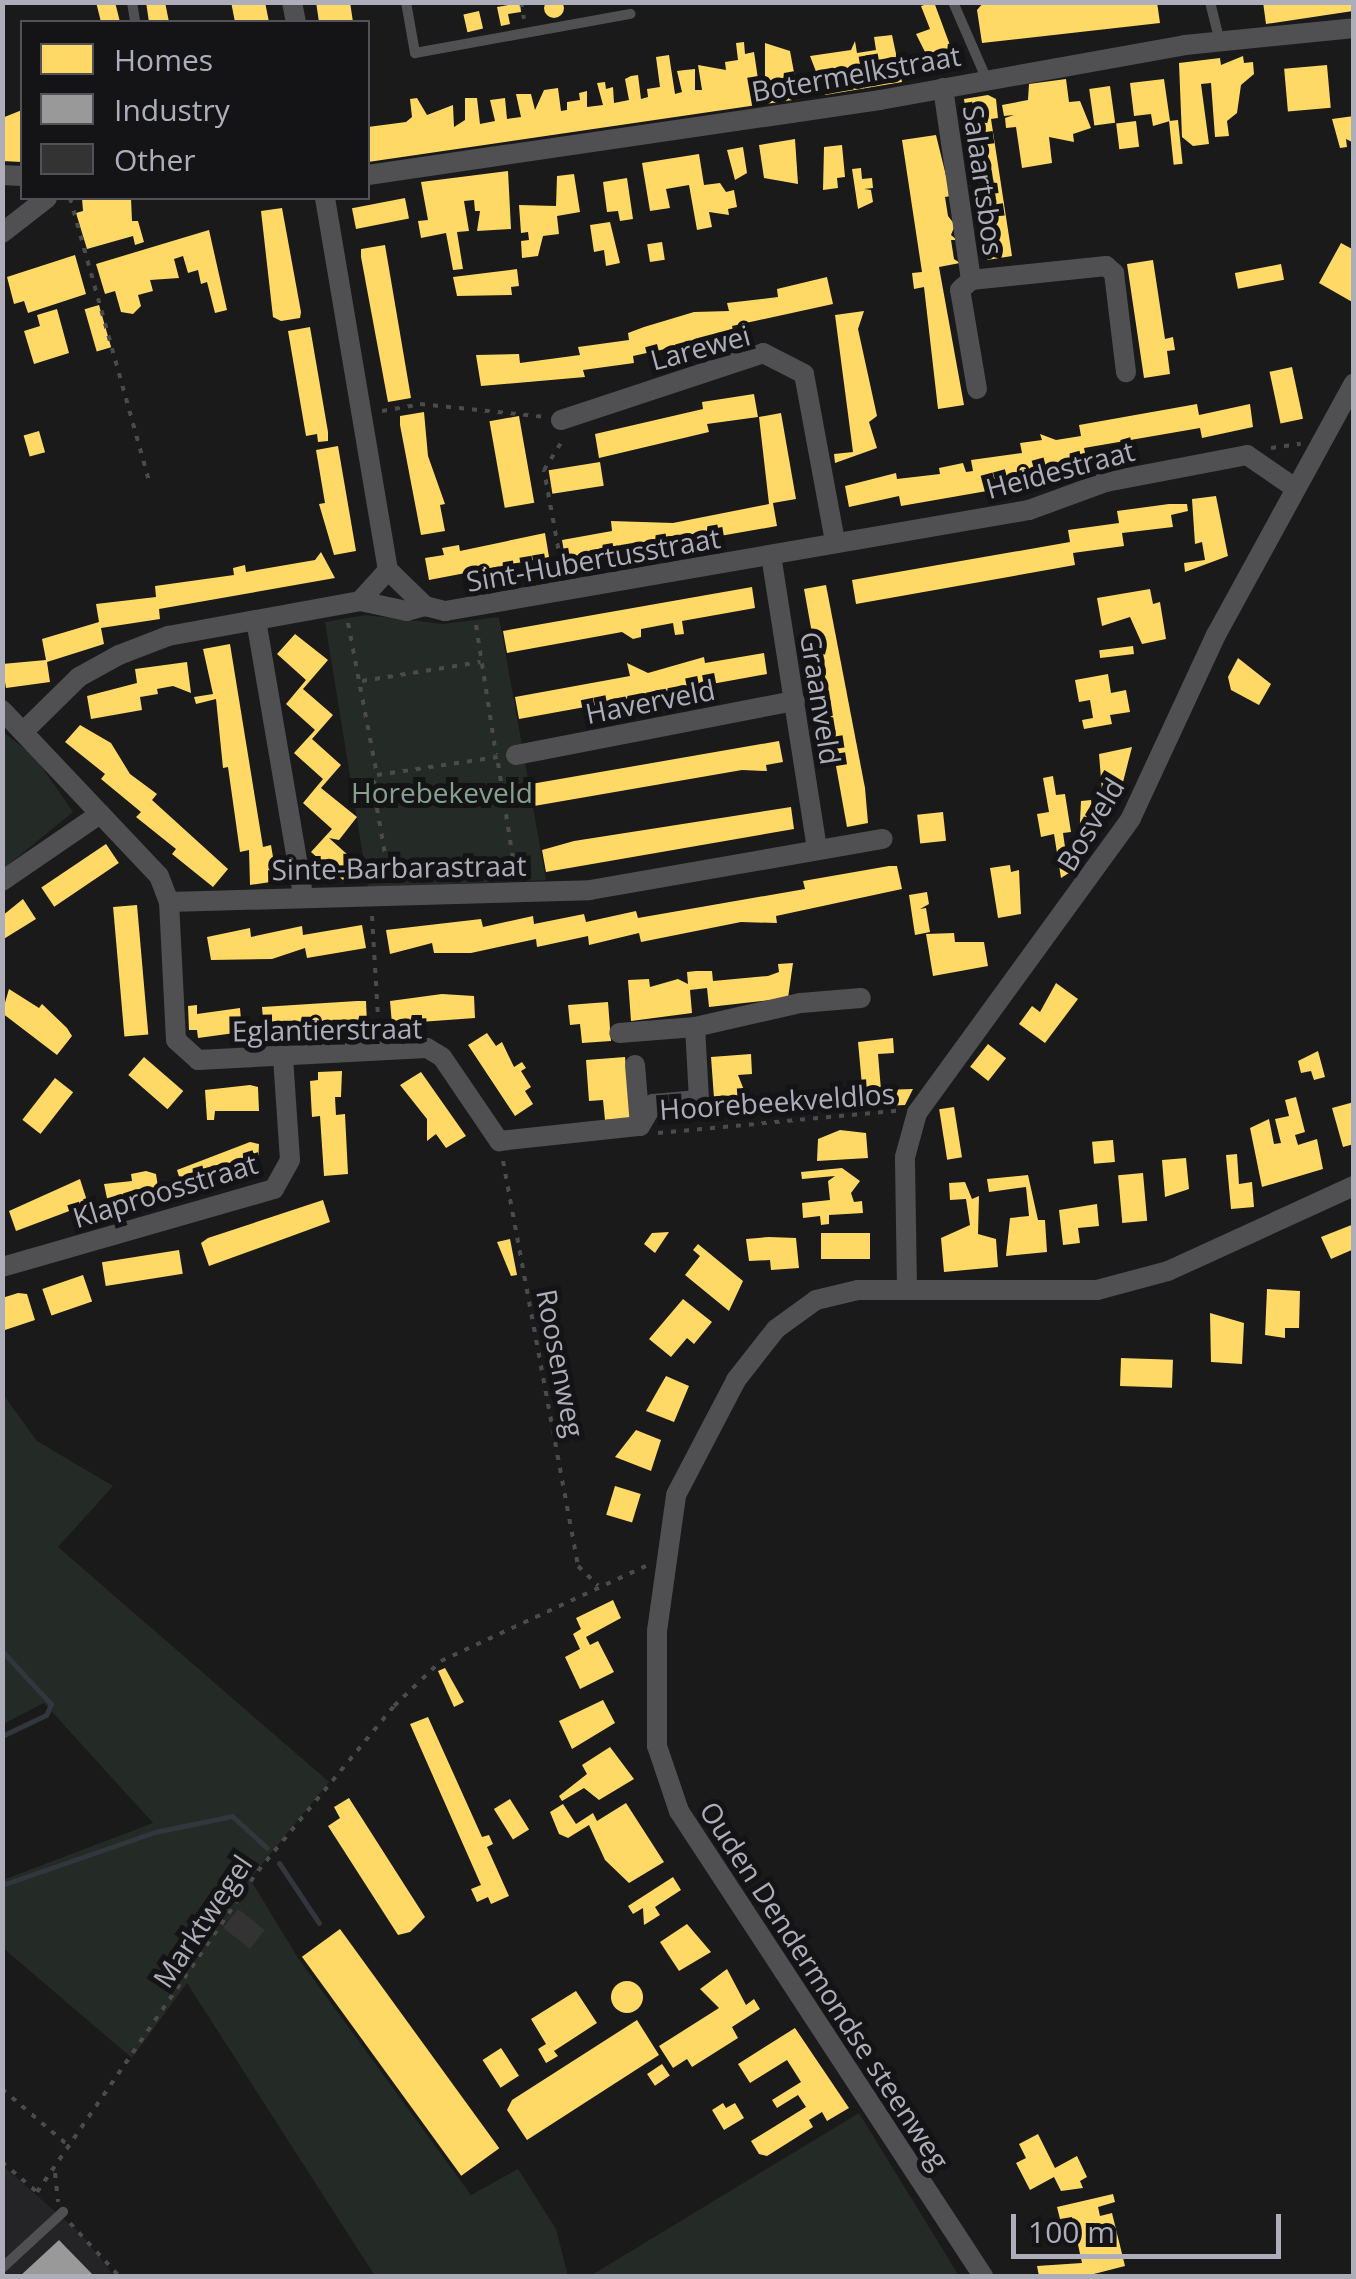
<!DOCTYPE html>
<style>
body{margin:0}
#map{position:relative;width:1356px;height:2279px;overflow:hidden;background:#1a1a1a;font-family:"Open Sans",sans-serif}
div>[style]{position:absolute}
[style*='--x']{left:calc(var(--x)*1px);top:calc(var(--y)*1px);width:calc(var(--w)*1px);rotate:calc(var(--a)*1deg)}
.built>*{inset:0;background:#242426}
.green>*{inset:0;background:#242a25}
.homes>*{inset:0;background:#ffd966;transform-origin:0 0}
.round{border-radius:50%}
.industry>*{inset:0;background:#999}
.stream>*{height:5px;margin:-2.5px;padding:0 2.5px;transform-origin:2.5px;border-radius:2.5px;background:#32363d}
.building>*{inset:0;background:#333334;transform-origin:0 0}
.path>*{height:4px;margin-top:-2px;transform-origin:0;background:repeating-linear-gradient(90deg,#4b4b4e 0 5px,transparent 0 13px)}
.lane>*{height:10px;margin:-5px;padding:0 5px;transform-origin:5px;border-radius:5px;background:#505053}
.street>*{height:20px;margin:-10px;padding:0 10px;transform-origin:10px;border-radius:10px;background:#505053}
span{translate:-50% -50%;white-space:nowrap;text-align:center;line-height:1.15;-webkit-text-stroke:10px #141416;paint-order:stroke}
.street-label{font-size:28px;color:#adaeb9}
.park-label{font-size:28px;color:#87a18d}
.frame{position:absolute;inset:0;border:5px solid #adaeb9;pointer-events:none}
.legend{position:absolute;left:20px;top:20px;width:350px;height:180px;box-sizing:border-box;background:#141416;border:2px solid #515257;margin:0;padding:12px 18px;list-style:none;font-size:30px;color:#adaeb9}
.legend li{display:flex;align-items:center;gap:20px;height:50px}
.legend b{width:50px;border:2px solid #515257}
.scale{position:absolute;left:1011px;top:2214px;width:270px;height:45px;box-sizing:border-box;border:5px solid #adaeb9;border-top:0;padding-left:12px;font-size:30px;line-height:35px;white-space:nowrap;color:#adaeb9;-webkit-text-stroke:8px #141416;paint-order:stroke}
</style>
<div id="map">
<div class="built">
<i style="clip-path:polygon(2px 2165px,82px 2235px,114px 2276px,3px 2276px)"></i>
</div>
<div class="green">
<i style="clip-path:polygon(366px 615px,443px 624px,499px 617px,546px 880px,368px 887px,325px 622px)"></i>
<i style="clip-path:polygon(2px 731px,35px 757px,73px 812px,3px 869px)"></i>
<i style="clip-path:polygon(2px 1393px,37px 1441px,113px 1486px,58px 1547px,329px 1782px,250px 1879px,298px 1958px,471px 2195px,518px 2169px,556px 2229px,568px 2276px,375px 2276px,187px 1983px,132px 2058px,3px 1948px,3px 1880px,153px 1823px,44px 1703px,3px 1724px)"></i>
<i style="clip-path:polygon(859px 2113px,959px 2276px,590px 2276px)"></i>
</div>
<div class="homes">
<i class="round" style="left:544px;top:-2px;width:20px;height:20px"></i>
<i style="clip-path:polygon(96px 2px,115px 2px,120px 22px,101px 22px)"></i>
<i style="clip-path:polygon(146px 2px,165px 2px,169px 22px,149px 22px)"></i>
<i style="clip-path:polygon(231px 2px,265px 2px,269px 22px,235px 22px)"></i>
<i style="clip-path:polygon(316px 2px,350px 2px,353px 22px,319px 22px)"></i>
<i style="clip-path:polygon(934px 2px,951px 48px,928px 58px,916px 34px,930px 29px,921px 6px)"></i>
<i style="clip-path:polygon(984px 2px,1157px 2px,1160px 23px,982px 43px,977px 10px)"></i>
<i style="clip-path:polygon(1263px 2px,1351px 2px,1353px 11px,1266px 24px)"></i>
<i style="clip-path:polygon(520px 3px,521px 12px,508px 14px,510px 24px,501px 26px,497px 7px)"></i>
<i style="left:479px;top:11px;width:18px;height:16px;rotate:77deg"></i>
<i style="clip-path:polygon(892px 35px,902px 82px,825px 95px,810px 56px,851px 50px,855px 41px,857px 53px,876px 50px,874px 37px)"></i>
<i style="clip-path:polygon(744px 42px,745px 54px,754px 52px,758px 79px,765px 78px,765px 43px,790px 51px,799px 99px,368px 162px,368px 127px,406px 122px,412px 117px,410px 99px,417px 98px,427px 115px,453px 105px,454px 127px,465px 120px,465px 98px,477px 98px,480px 124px,495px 121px,490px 100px,505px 98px,507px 119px,521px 117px,516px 94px,531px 94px,535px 110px,544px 90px,558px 88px,561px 111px,567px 110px,567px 102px,580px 100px,579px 93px,587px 91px,587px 107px,603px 105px,597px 83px,605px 82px,606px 89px,613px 87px,614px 103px,629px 100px,625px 79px,631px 76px,638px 75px,641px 99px,648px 97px,647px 89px,660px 87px,656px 57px,669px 55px,675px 94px,682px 92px,677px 71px,685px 70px,695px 69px,695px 90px,702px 90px,698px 65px,726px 70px,725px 62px,738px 60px,736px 43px)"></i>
<i style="clip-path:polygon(1243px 56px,1244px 63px,1253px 62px,1254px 74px,1241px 85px,1237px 113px,1227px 121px,1229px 136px,1215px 137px,1211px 83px,1201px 84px,1209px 144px,1193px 146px,1182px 137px,1179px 63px,1220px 58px,1221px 65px)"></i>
<i style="left:1327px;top:65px;width:43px;height:43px;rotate:85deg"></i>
<i style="clip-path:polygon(1066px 79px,1069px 102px,1080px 101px,1091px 128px,1073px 134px,1074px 142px,1049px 137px,1052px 163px,1022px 168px,1016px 127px,1006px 128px,1005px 118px,1014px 115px,1004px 116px,1002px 105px,1028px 100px,1029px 84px)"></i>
<i style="clip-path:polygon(1164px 79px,1170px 121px,1153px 126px,1151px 114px,1134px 116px,1130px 83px)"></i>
<i style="left:1110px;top:86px;width:37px;height:21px;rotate:82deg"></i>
<i style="clip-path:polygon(988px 95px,996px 99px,998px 118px,991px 119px,1012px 256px,987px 260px,964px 99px)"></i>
<i style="clip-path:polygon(22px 110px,22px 162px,2px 161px,2px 118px)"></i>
<i style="clip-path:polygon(1354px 116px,1354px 143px,1346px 139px,1347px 147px,1340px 148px,1332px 119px)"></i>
<i style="left:1178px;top:120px;width:44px;height:9px;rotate:84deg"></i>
<i style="left:1136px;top:121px;width:26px;height:20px;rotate:83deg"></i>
<i style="clip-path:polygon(936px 135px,951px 196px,945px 197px,948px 216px,955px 225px,951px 235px,957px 240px,951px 240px,954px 259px,960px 263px,939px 267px,964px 405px,938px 409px,924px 287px,914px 289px,912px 273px,922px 272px,902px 140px)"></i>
<i style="clip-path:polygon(795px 139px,798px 184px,764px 178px,759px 145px)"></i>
<i style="clip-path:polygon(842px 145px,845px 177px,837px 178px,838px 188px,823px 190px,824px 147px)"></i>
<i style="clip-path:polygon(743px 147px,747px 173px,735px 180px,727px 150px)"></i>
<i style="clip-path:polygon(699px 154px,704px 185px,720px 183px,726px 192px,734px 190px,737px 207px,728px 209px,729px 215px,709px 212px,712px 227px,697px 230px,689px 185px,666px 189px,670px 208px,650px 211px,642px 163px)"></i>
<i style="clip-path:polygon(861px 168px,862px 179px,872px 178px,873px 188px,864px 189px,871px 190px,873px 202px,858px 209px,852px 169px)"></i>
<i style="clip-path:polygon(508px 171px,511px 229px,477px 231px,480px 211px,475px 211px,474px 200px,464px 201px,469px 231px,457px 232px,463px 269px,453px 270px,446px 233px,421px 238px,418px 221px,428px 220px,421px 182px)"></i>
<i style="clip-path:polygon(574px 174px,580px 212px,557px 216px,559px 234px,543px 236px,538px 256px,522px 258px,521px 241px,529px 240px,528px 232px,521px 233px,519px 205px,556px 206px,557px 176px)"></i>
<i style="clip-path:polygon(627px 178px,633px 219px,620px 221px,618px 211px,607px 212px,603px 182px)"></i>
<i style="clip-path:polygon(82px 198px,131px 198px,132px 221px,138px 221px,144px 242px,135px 245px,133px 236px,87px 249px,76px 213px,83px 211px)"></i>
<i style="left:405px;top:198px;width:21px;height:54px;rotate:79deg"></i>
<i style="clip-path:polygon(282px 208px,301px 312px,300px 318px,281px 321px,273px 317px,261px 211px)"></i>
<i style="clip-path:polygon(610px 222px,620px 263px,606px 266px,604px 250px,594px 252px,590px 225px)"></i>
<i style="clip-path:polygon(209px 230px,227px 310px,215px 313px,207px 282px,201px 284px,198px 270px,188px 273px,183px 256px,174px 259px,179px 278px,150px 280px,153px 291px,138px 295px,141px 306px,133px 314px,121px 312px,115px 291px,105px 294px,96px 264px)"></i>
<i style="left:662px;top:242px;width:18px;height:15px;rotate:81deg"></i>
<i style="clip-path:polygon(1341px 243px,1354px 250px,1354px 303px,1319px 283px)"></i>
<i style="clip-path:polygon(385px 245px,411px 398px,388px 402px,361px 257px,361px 249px)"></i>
<i style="clip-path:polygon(75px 255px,86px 294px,28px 313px,24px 301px,14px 304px,7px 277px)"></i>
<i style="clip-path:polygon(1153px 260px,1165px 339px,1173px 337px,1175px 350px,1167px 351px,1170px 374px,1144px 378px,1127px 264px)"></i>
<i style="left:1281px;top:264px;width:16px;height:47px;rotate:79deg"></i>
<i style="clip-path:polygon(517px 269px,519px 286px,511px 287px,512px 295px,457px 296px,453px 277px)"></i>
<i style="clip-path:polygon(827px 277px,833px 304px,732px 326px,734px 334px,633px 356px,634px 363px,583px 370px,585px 377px,481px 386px,476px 355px,519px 354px,520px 363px,580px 355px,578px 347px,629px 340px,628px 333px,644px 327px,694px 312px,729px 311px,727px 303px,778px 297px,777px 289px)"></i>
<i style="left:99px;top:305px;width:44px;height:15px;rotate:74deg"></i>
<i style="clip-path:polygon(57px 309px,69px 353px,34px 364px,24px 331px,40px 326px,37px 315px)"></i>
<i style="clip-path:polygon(864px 311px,858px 329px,877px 416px,869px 422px,877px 448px,835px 463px,834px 454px,853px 452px,835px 315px)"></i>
<i style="clip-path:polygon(310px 327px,328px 432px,328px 441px,318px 442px,317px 434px,306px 436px,288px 331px)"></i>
<i style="left:1292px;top:367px;width:53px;height:23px;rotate:78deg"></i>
<i style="clip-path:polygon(754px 394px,758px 417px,707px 424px,709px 432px,599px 458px,595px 434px,703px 409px,702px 402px)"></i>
<i style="clip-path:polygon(1197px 404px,1199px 415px,1250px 404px,1253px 427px,1202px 438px,1200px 428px,1084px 448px,1086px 458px,985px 481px,987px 491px,901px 506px,899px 496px,849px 507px,845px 486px,896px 473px,897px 479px,940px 474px,939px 468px,963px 463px,966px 472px,973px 471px,971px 460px,1022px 453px,1020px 443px,1042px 440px,1040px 434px,1056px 440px,1081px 436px,1079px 425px)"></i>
<i style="clip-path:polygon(424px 412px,428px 456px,445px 504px,440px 505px,445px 531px,421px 535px,400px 425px,400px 416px)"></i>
<i style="clip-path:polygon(781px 413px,796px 499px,773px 503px,777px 526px,566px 563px,562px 540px,612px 531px,611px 521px,673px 523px,769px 504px,759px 417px)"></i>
<i style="left:519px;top:416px;width:88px;height:30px;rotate:80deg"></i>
<i style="left:39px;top:431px;width:22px;height:16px;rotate:74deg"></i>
<i style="clip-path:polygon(338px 446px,356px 551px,334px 555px,319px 504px,325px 503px,316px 450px)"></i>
<i style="left:600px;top:462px;width:24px;height:52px;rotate:81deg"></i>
<i style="clip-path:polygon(1216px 496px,1228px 556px,1185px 572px,1184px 563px,1205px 560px,1202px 542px,1195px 544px,1192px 499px)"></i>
<i style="clip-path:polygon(1169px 504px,1187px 504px,1188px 511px,1171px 515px,1173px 527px,1122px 533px,1124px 546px,1073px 553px,1075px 565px,856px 604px,852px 580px,1070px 542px,1068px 530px,1119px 523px,1117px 511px)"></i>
<i style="clip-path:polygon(545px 533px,549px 557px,429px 580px,425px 558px,444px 555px,442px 548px,459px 545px,460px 551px)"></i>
<i style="clip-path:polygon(321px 552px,335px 578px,159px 609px,160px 619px,101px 628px,104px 644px,47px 662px,50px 682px,6px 688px,2px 664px,46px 660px,42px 639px,99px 622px,96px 604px,156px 597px,155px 586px,234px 575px,233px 568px,245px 565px,246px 572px,315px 560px)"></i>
<i style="clip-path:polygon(826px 585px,865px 788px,868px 823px,847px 827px,804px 589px)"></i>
<i style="clip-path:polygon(752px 587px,755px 608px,682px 621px,684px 634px,675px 635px,673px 623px,641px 629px,641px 637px,633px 639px,622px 632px,507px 653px,503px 631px)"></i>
<i style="clip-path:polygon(1150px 589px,1153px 604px,1160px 602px,1166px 639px,1142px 644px,1130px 617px,1102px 626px,1097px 598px)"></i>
<i style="clip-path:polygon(295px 634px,328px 660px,303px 689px,333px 715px,312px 739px,341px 765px,321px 788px,357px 817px,339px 840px,329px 838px,358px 864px,343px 880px,311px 852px,332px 829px,303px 803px,323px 779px,294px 753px,315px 730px,286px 704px,306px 680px,277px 654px)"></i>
<i style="clip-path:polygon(230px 644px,263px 847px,271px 845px,277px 881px,250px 885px,249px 850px,240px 852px,228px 767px,223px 768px,216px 699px,196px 704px,194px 697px,213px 694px,203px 649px)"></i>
<i style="left:1133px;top:646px;width:8px;height:34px;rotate:83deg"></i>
<i style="clip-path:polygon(764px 653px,767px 674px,519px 719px,515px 697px,630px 676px,627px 663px,648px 673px,704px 657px,705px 663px)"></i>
<i style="clip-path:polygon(1238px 658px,1271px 684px,1259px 705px,1231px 690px,1228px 677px)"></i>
<i style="clip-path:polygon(187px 662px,191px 693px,173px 686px,157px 689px,158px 694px,140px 697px,142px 710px,91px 719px,87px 696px,137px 683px,135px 669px)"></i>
<i style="clip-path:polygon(1108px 674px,1111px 693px,1126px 690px,1130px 712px,1110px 715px,1112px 724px,1084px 729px,1082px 720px,1093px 718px,1090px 700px,1079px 702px,1075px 680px)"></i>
<i style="clip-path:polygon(80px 725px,111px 743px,130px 774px,157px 794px,152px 800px,228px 869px,213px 887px,172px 854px,176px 849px,136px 817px,141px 812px,101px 779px,105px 774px,65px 742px)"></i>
<i style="clip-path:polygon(779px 741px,783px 762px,766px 765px,767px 771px,742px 770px,534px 806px,531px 784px)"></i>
<i style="clip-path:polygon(1132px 747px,1121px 790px,1112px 791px,1113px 802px,1103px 803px,1099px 754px)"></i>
<i style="clip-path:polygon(1053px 776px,1056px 795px,1065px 794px,1071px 832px,1063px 833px,1065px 847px,1077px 848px,1080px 866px,1061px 878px,1054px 834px,1041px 837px,1037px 814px,1049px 812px,1043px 778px)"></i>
<i style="clip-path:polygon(1091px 800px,1096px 840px,1079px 842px,1081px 801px)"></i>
<i style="clip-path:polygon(791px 807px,794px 829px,546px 872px,542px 850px,574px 841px)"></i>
<i style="left:943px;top:812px;width:29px;height:26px;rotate:84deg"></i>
<i style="left:106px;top:844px;width:23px;height:78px;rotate:56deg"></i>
<i style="clip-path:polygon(1010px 865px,1011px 872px,1019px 870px,1021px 914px,998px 918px,990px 868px)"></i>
<i style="clip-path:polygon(889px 866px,897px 866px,902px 889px,776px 916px,777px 923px,741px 922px,641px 942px,639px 933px,589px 945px,588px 936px,537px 947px,536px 939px,471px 953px,434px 953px,432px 943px,390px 954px,386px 930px,481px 919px,483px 927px,533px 916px,534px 924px,584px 914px,586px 922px,636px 911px,638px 918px,805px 889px,803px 881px)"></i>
<i style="clip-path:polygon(927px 892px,929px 904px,920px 909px,926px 908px,930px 932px,915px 935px,909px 895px)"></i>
<i style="clip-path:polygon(23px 899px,36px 919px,2px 940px,2px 916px)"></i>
<i style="left:137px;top:905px;width:130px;height:24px;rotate:85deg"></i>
<i style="clip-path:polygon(362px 925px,366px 948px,307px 958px,305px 948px,272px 959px,211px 960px,207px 937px,250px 928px,251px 937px,302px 926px,303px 935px)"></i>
<i style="clip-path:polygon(954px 933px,955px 942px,984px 942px,988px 966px,933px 976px,926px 934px)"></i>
<i style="clip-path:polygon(793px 963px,788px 998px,709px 1007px,707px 988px,690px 990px,692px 1013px,631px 1021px,628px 980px,649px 979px,650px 987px,678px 979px,688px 984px,687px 972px,696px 971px,712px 971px,713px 981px,768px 976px,779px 972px,778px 964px)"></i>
<i style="clip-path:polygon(1056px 983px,1078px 999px,1045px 1043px,1019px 1024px,1032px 1006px,1040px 1012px)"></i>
<i style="clip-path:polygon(9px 989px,39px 1008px,42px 1004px,67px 1028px,72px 1036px,57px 1055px,2px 1013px)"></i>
<i style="clip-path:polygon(442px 994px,474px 996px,475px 1018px,392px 1024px,390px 1001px)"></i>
<i style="clip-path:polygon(357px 1001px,366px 1001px,367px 1025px,359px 1028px,264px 1031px,262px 1007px)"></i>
<i style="clip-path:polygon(608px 1002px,611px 1041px,582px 1043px,580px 1024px,570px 1025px,568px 1005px)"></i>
<i style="clip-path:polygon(197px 1005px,197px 1014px,240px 1008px,242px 1032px,198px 1038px,197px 1030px,189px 1030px,188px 1006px)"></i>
<i style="clip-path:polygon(487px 1033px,496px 1046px,502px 1042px,514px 1067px,522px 1062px,526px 1068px,521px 1071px,531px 1087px,525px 1091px,533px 1104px,515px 1116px,468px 1045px)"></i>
<i style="clip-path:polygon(893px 1038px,894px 1053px,878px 1054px,881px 1090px,913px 1089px,905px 1105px,864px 1107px,858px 1042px)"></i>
<i style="left:988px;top:1044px;width:23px;height:29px;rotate:38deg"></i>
<i style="clip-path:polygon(1318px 1051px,1325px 1077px,1314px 1080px,1311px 1071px,1301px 1073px,1298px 1061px)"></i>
<i style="clip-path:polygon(751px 1054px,752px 1074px,738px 1075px,746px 1095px,714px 1098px,711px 1057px)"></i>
<i style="left:144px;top:1057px;width:52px;height:24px;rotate:41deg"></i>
<i style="clip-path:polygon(625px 1057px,631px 1118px,605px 1120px,603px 1100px,589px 1101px,586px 1060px)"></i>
<i style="clip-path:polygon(342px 1071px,341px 1097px,335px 1097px,336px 1115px,345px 1114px,348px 1174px,324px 1176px,320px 1116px,312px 1117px,310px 1081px,318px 1080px,318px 1072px)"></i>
<i style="clip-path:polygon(421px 1072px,466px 1136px,446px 1148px,436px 1134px,427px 1141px,427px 1119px,400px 1085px)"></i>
<i style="left:55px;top:1078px;width:23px;height:53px;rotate:38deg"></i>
<i style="clip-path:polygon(250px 1085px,258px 1087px,259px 1111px,215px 1111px,214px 1120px,207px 1120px,205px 1090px)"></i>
<i style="clip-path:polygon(1296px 1097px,1305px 1132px,1295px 1135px,1298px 1145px,1317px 1139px,1323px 1169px,1262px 1187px,1250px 1128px,1269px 1119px,1274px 1144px,1281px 1143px,1275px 1119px,1289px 1116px,1285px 1100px)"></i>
<i style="clip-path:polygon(1354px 1102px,1354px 1144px,1343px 1147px,1332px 1108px)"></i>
<i style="left:954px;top:1107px;width:51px;height:15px;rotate:81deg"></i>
<i style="clip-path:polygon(840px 1130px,866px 1133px,868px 1158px,817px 1161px,818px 1139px)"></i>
<i style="left:1113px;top:1140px;width:22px;height:21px;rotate:85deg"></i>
<i style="clip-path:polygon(250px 1142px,259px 1144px,258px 1165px,184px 1192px,177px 1170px)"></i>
<i style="clip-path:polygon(1237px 1154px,1239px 1184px,1252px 1182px,1254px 1207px,1231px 1209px,1226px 1155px)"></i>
<i style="clip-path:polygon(1186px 1158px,1189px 1189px,1165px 1197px,1162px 1160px)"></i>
<i style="clip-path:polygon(842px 1168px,860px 1181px,851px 1193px,854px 1202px,862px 1201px,863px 1213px,829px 1215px,829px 1224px,821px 1225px,820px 1216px,803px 1218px,802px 1203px,830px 1200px,828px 1181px,835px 1176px,802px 1179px,801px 1172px)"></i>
<i style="clip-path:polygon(146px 1171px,156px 1174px,158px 1187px,168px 1184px,170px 1194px,109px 1208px,104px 1184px,132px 1181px,131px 1174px)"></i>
<i style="left:1143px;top:1173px;width:48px;height:25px;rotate:85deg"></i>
<i style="clip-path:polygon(1028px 1175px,1038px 1220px,1045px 1220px,1047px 1252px,1006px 1256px,1010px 1218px,1029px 1216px,1026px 1187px,989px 1192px,987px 1179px)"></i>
<i style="clip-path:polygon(80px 1179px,88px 1204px,16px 1231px,9px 1211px)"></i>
<i style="clip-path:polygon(965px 1182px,972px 1199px,979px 1196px,978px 1234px,996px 1239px,998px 1267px,944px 1272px,941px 1238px,970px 1225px,966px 1199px,950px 1200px,949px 1183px)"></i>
<i style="clip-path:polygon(323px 1200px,330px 1222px,209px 1266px,201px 1243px,208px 1238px)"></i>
<i style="clip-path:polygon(1097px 1204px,1099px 1226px,1078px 1228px,1080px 1243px,1063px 1245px,1059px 1210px)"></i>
<i style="clip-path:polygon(1354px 1224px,1354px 1249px,1331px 1259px,1321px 1237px)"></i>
<i style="clip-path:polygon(669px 1232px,655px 1253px,644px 1244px,652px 1233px)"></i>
<i style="left:870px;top:1233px;width:26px;height:49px;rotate:90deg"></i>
<i style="clip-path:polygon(769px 1237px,796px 1238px,799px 1268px,771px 1270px,770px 1260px,749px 1261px,746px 1239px)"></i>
<i style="clip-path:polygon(510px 1239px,517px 1275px,511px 1276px,497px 1242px)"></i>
<i style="clip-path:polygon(698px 1244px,743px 1281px,729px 1311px,685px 1275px,700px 1256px,693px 1250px)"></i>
<i style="left:179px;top:1250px;width:24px;height:78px;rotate:81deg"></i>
<i style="left:83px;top:1275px;width:28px;height:43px;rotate:71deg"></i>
<i style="clip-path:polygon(1267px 1289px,1300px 1291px,1299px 1328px,1285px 1328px,1285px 1338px,1265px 1335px)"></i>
<i style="clip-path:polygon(18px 1293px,27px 1294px,35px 1320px,2px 1331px,2px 1298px)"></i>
<i style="clip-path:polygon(683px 1299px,712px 1322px,694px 1344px,687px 1338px,671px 1357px,649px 1339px)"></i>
<i style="clip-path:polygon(1210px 1313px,1244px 1323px,1242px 1364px,1211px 1362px)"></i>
<i style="left:1121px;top:1358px;width:52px;height:28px;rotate:2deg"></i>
<i style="clip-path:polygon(666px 1376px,689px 1386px,674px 1422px,646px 1411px)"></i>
<i style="clip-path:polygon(636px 1430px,661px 1440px,651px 1471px,615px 1457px)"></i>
<i style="left:615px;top:1486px;width:27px;height:30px;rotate:17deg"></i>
<i style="clip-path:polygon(613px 1600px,621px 1618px,586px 1637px,590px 1645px,598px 1641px,614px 1672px,580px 1689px,565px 1657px,580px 1649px,573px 1634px,581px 1629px,576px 1618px)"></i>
<i style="clip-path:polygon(445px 1668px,464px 1702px,454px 1707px,438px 1671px)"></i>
<i style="clip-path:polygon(603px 1700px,615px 1723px,572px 1749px,559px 1721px)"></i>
<i style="clip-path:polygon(428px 1717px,482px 1837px,489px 1835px,493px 1844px,487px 1847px,509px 1896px,491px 1904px,488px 1897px,477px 1902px,471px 1889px,481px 1885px,410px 1724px)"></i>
<i style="clip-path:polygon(610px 1747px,634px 1779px,599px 1800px,584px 1788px,562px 1801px,559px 1796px,587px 1774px,582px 1765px)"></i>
<i style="clip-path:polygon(349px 1798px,425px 1917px,410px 1932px,398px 1935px,328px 1826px,340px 1818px,334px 1807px)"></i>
<i style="left:510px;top:1799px;width:36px;height:19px;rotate:58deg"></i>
<i style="clip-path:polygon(626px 1803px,664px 1862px,629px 1883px,605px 1860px,589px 1825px,568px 1838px,559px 1834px,550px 1812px,563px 1804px,576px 1824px,593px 1813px,597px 1821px)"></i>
<i style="clip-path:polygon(673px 1877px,681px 1890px,655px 1907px,660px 1915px,644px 1925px,643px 1908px,633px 1914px,628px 1906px)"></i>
<i style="clip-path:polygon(687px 1924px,711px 1952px,679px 1971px,660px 1942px)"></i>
<i style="left:340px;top:1929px;width:271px;height:47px;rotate:54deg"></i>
<i style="clip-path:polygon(727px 1969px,746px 2005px,754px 1999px,760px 2009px,732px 2027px,738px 2038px,692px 2067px,687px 2059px,673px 2068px,659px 2046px,719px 2008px,700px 1989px)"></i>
<i class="round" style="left:611px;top:1981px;width:32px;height:32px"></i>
<i style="clip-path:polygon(576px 1991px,597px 2023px,554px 2051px,558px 2056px,546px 2063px,538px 2049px,546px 2044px,531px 2019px)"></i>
<i style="clip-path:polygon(637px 2020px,659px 2055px,527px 2140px,507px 2110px,512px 2100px)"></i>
<i style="clip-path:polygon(795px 2028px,849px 2108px,827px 2121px,822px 2112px,809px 2120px,813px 2127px,767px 2156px,759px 2154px,751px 2141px,806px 2107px,798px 2095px,777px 2108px,772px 2100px,801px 2082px,787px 2060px,750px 2083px,738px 2064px)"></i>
<i style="left:501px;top:2048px;width:33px;height:22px;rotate:57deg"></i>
<i style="left:662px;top:2064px;width:14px;height:18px;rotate:56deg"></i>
<i style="clip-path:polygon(723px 2103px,726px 2108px,735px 2103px,744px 2118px,724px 2130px,712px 2110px)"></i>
<i style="clip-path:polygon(1038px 2134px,1055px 2168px,1077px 2156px,1087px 2177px,1080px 2181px,1083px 2188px,1061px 2191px,1054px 2177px,1030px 2190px,1016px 2163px,1026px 2158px,1019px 2144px)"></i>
<i style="clip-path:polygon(1113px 2194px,1115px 2202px,1098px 2207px,1100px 2216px,1112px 2213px,1125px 2266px,1086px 2276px,1039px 2276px,1037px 2266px,1082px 2263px,1072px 2217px,1060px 2219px,1057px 2207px)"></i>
</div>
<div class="industry">
<i style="clip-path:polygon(59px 2240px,94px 2276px,20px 2276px)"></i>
</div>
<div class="stream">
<i style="--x:2;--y:1651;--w:72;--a:47.2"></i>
<i style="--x:51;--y:1704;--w:12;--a:114"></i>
<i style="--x:46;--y:1715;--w:49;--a:154.5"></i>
<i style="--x:279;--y:1863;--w:72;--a:56.3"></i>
<i style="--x:2;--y:1885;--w:162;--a:-19.1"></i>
<i style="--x:155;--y:1832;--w:79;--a:-11.7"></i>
<i style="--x:232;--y:1816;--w:47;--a:42.4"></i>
</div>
<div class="building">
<i style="left:238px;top:1909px;width:34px;height:24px;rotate:38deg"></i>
</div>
<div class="path">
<i style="--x:521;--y:2;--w:17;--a:80"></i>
<i style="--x:70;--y:198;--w:297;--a:74.4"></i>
<i style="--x:382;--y:411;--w:39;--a:-10"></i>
<i style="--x:420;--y:404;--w:126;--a:5.9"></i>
<i style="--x:1271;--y:448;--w:30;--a:-8"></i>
<i style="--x:563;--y:574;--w:106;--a:-100.4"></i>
<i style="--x:544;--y:470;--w:38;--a:-58"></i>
<i style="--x:348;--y:623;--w:155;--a:79.2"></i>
<i style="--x:476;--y:625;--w:131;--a:81.2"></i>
<i style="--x:362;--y:681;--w:120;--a:-9.1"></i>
<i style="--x:498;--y:763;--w:110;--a:81.1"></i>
<i style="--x:389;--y:877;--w:93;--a:-99.9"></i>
<i style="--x:373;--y:785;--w:11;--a:-68"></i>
<i style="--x:377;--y:775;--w:122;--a:-8.5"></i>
<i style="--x:372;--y:916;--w:119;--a:86.6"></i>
<i style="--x:658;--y:1133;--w:240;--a:-5.3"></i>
<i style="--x:503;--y:1161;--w:412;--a:79.5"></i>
<i style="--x:578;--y:1566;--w:28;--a:44"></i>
<i style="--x:2;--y:2089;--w:91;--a:40.5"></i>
<i style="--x:2;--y:2162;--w:46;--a:40.6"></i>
<i style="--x:37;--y:2192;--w:390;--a:-55.5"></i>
<i style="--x:258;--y:1871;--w:214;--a:-50.5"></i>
<i style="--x:394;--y:1706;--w:65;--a:-43.8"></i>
<i style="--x:441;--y:1661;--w:226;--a:-24.9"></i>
<i style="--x:55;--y:2173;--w:29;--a:84"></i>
<i style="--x:70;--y:2223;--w:72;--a:47.2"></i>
</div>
<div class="lane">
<i style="--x:132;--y:2;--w:20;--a:81"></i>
<i style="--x:406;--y:2;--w:52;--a:80"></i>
<i style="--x:415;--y:53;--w:219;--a:-10.3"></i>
<i style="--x:953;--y:2;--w:83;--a:66.5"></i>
<i style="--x:1210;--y:2;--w:41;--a:76"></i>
<i style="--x:2;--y:2268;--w:83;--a:-42.6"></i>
</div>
<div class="street">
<i style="--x:292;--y:2;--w:20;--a:79"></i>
<i style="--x:943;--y:88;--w:194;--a:81.7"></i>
<i style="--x:2;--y:175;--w:20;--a:3"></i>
<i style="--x:368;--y:175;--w:517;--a:-8.33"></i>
<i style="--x:880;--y:100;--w:310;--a:-10.2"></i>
<i style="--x:1185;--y:45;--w:170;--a:-5.7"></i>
<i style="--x:325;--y:198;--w:377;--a:80.4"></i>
<i style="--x:2;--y:233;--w:57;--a:-37.9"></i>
<i style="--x:977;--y:389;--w:100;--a:-99.7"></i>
<i style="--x:960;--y:290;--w:15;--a:-42"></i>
<i style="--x:971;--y:280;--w:136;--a:-5.9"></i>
<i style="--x:1106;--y:266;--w:11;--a:41"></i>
<i style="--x:1114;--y:273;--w:100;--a:83.1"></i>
<i style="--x:561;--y:420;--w:213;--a:-18.3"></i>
<i style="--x:763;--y:353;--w:46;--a:27.1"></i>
<i style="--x:804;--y:374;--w:171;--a:79.5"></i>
<i style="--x:771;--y:555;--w:298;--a:81.1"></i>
<i style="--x:388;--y:570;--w:52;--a:44.2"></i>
<i style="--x:425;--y:606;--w:21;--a:14"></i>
<i style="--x:445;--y:611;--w:593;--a:-9.81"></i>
<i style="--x:1029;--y:510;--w:82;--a:-20"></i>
<i style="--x:1106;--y:482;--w:144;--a:-10.8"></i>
<i style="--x:1247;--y:455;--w:58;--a:34.5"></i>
<i style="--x:360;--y:601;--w:48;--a:12"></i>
<i style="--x:407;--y:611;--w:19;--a:-16"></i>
<i style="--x:256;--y:620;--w:280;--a:80.3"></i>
<i style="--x:2;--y:710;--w:228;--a:46.6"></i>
<i style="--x:159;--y:876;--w:28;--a:69"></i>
<i style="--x:169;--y:902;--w:138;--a:87.1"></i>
<i style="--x:176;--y:1040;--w:30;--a:42"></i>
<i style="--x:198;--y:1060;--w:229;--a:-3"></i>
<i style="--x:427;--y:1048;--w:17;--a:31"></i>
<i style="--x:442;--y:1057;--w:102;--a:55.8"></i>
<i style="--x:499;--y:1141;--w:142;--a:-6.1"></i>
<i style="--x:640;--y:1126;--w:26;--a:-59"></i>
<i style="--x:653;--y:1104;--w:46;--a:-5"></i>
<i style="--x:699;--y:1100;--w:73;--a:-93.1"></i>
<i style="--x:695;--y:1027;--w:76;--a:175.5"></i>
<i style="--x:23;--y:732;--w:78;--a:-44.5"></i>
<i style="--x:79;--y:677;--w:46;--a:-28.8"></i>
<i style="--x:119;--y:655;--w:53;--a:-21.2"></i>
<i style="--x:168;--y:636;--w:195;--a:-10.3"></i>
<i style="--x:360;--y:601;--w:42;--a:-47.9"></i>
<i style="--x:516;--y:755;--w:284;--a:-11"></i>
<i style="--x:2;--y:881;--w:119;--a:-34.4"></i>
<i style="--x:169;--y:902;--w:421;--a:-1.6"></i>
<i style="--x:590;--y:890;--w:297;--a:-9.9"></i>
<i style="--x:695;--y:1027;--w:109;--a:-12.8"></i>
<i style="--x:801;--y:1003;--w:60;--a:-4.8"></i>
<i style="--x:635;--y:1065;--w:61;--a:85.3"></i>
<i style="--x:2;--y:1267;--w:283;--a:-16"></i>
<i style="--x:274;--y:1189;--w:33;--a:-61"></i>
<i style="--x:290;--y:1160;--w:102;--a:-93.9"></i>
<i style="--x:907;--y:1288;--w:131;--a:-90.9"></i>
<i style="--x:905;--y:1157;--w:46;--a:-74.7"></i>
<i style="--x:917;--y:1113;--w:364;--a:-54"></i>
<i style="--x:1131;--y:818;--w:202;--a:-65.1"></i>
<i style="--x:1216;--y:635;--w:287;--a:-61.3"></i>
<i style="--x:983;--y:2276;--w:556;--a:-123.18"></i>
<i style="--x:679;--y:1811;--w:69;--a:-108.7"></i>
<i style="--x:657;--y:1746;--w:115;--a:-90"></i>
<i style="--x:657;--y:1631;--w:137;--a:-82"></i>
<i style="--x:676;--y:1495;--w:130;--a:-62.4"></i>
<i style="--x:736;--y:1380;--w:65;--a:-51.9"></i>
<i style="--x:776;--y:1329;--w:49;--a:-35.9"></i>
<i style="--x:816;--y:1300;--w:43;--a:-13.4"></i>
<i style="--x:858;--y:1290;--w:239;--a:0"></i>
<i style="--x:1097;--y:1290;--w:73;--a:-15"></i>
<i style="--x:1168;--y:1271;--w:205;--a:-24.6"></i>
</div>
<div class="street-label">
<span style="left:856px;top:73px;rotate:-10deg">Botermelkstraat</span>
<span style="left:984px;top:180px;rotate:82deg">Salaartsbos</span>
<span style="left:700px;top:347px;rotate:-15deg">Larewei</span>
<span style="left:1060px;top:469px;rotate:-15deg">Heidestraat</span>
<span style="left:593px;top:559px;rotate:-10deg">Sint-Hubertusstraat</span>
<span style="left:821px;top:698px;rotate:81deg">Graanveld</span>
<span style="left:650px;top:701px;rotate:-11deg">Haverveld</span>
<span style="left:1090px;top:824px;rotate:-59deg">Bosveld</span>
<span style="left:399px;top:867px;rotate:-1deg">Sinte-Barbarastraat</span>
<span style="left:327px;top:1029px;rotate:-1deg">Eglantierstraat</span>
<span style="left:777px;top:1101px;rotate:-4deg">Hoorebeekveldlos</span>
<span style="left:165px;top:1190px;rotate:-17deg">Klaproosstraat</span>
<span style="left:561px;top:1363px;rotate:79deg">Roosenweg</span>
<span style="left:202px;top:1921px;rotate:-56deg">Marktwegel</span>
<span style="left:825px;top:1985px;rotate:57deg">Ouden Dendermondse steenweg</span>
</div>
<div class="park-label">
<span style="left:442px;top:792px">Horebekeveld</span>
</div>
<div class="frame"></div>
<ul class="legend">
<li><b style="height:28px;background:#ffd966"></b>Homes</li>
<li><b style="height:28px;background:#999"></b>Industry</li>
<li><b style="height:28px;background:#333334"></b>Other</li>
</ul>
<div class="scale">100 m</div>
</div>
